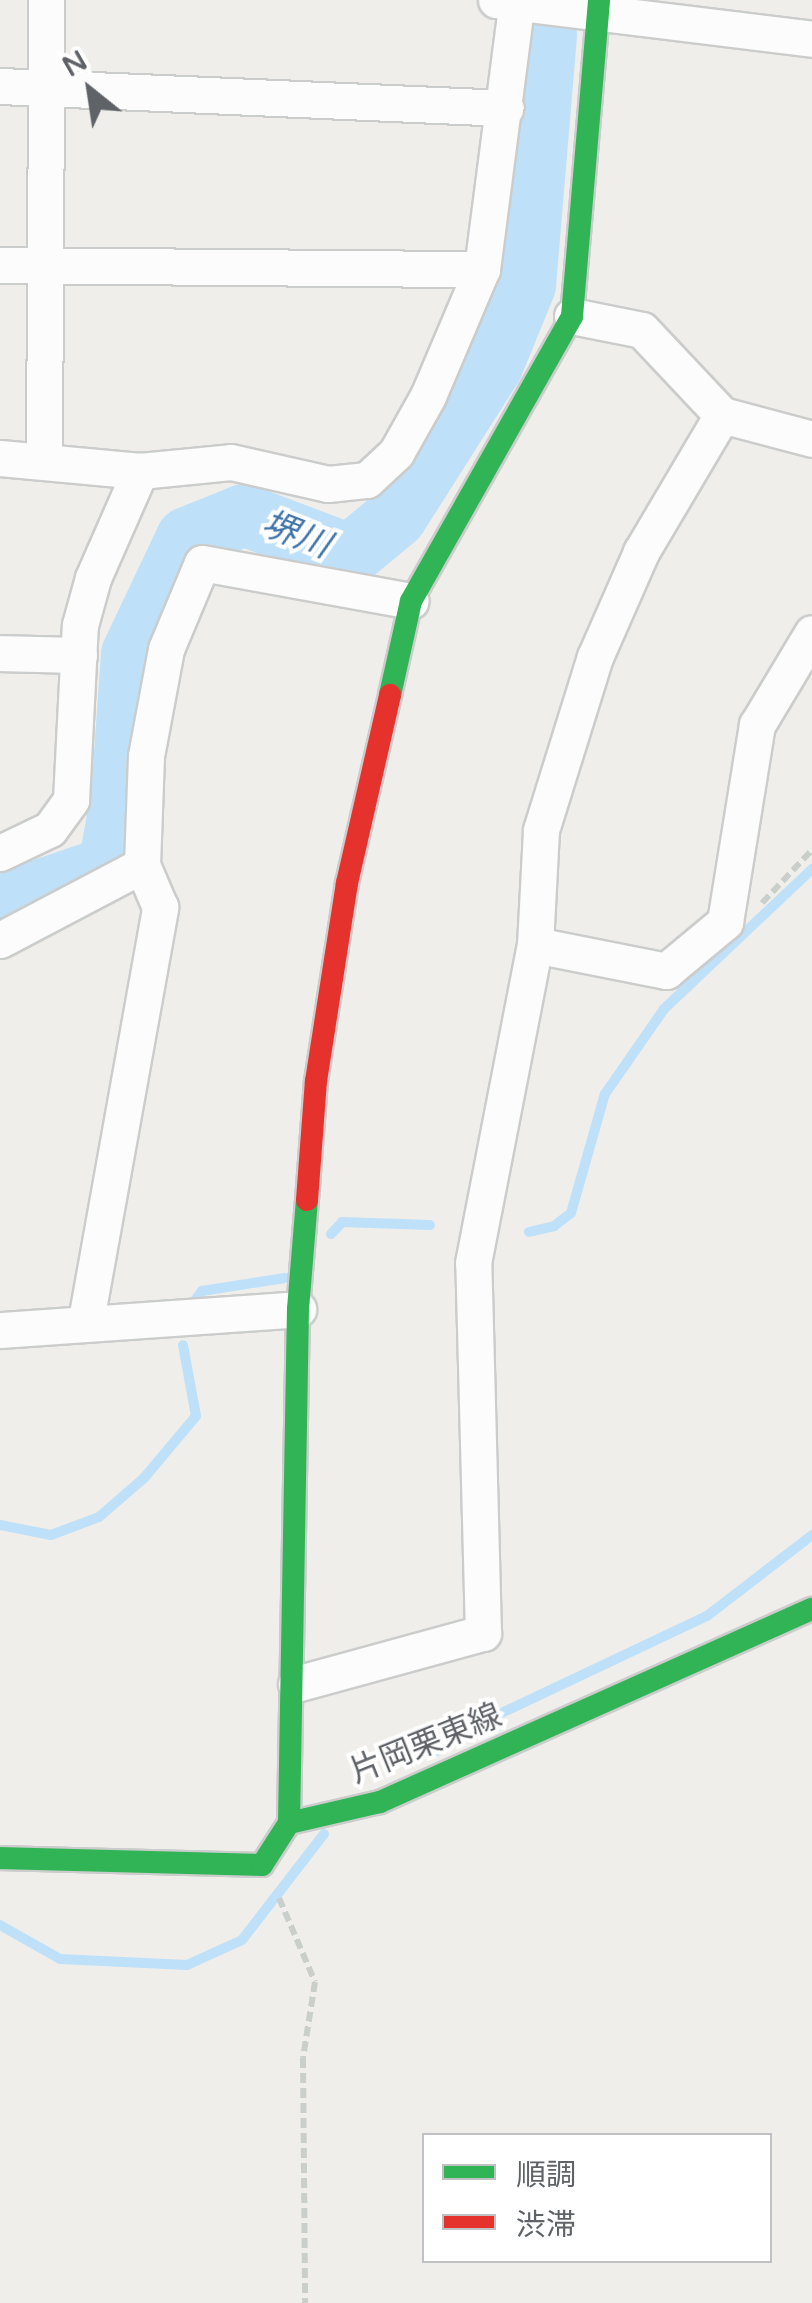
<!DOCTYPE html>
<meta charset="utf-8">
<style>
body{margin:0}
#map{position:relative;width:812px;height:2303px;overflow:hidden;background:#efeeea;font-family:"Varela Round","Noto Sans JP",sans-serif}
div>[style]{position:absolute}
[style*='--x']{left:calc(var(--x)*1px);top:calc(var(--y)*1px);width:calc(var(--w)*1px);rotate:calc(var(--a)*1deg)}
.stream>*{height:10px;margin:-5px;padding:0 5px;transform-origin:5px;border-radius:5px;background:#bfe0f9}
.river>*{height:62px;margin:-31px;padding:0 31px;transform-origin:31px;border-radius:31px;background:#bfe0f9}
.path>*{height:6px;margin-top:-3px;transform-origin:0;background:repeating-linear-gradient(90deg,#cacfcc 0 10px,transparent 0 15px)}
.roads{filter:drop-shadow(2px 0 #cbcccc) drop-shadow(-2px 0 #cbcccc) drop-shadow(0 2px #cbcccc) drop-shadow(0 -2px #cbcccc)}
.street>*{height:35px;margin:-17.5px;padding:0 17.5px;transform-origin:17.5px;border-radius:17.5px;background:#fdfcfc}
.fast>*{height:22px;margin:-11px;padding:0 11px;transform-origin:11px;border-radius:11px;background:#30b455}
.jam>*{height:22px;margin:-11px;padding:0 11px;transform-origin:11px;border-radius:11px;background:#e5322d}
span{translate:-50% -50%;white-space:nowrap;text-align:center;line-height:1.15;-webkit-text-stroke:8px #fff;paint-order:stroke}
.street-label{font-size:32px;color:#5f6368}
.water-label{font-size:35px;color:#4174aa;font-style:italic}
.legend{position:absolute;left:422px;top:2133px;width:350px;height:130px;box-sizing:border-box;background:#fff;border:2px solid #bfc1c3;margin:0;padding:12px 18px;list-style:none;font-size:30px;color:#5f6368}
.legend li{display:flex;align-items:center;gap:20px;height:50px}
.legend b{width:50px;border:2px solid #bfc1c3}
.north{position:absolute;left:40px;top:40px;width:100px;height:100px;-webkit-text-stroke:8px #fff;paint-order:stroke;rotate:330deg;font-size:28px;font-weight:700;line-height:40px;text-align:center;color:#5f6368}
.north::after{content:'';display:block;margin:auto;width:35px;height:45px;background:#5f6368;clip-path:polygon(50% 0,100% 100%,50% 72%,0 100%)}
</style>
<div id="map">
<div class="stream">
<i style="--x:529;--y:1232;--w:26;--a:-13"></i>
<i style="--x:554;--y:1226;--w:21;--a:-37"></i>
<i style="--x:571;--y:1213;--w:124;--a:-74.1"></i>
<i style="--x:605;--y:1094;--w:103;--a:-55.2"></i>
<i style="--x:664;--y:1009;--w:204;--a:-43.4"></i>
<i style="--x:331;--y:1234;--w:16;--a:-47"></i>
<i style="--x:342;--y:1222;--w:88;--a:2"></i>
<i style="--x:188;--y:1310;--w:24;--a:-54"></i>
<i style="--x:202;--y:1291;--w:84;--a:-8.9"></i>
<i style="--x:0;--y:1525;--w:52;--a:11.1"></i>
<i style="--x:51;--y:1535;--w:51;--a:-20.6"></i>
<i style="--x:99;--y:1517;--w:60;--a:-40.9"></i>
<i style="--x:144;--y:1478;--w:81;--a:-50"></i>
<i style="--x:196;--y:1416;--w:72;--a:-100.4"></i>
<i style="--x:433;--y:1753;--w:49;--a:-33.4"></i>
<i style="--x:474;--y:1726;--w:258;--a:-25.3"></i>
<i style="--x:707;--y:1616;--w:133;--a:-37.6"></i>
<i style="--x:0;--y:1925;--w:69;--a:29.5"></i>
<i style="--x:60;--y:1959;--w:127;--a:2.7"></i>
<i style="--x:187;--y:1965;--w:60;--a:-24.4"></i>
<i style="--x:242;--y:1940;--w:134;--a:-52.3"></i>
</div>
<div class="river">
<i style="--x:0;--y:904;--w:115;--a:-18.7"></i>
<i style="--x:109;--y:867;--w:73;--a:-79.8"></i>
<i style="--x:122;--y:795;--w:141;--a:-85.9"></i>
<i style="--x:132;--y:654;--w:128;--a:-64.6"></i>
<i style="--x:187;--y:538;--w:61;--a:-22"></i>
<i style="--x:244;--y:515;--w:113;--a:20.7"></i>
<i style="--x:350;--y:555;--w:60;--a:-39.6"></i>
<i style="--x:396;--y:517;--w:179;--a:-57.6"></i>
<i style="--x:492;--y:366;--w:87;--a:-67.8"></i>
<i style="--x:525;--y:285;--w:251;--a:-85.2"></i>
</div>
<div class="path">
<i style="--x:762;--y:903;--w:73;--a:-46.7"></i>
<i style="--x:279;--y:1898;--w:91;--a:66.8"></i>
<i style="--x:315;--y:1982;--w:77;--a:99"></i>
<i style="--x:303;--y:2058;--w:245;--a:89.5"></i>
</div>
<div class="roads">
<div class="street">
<i style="--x:496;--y:0;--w:318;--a:7"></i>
<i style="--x:0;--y:86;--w:506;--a:2.49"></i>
<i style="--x:0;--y:265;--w:482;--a:0.5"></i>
<i style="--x:572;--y:316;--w:71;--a:11.3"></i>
<i style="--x:642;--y:330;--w:117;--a:46.7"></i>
<i style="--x:722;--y:415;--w:93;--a:14.9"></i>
<i style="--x:0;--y:458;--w:141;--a:5.3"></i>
<i style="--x:140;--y:471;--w:91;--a:-5.6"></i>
<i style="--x:231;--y:462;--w:99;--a:12.8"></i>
<i style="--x:328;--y:484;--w:39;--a:-6"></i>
<i style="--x:367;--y:480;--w:40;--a:-43"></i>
<i style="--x:396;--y:453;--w:65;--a:-60.7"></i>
<i style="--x:428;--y:396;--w:138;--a:-67"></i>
<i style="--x:482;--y:269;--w:270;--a:-82.6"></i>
<i style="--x:44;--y:458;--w:458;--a:-89.7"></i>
<i style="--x:0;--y:653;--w:79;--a:1.5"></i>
<i style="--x:0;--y:853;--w:55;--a:-25.6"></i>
<i style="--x:50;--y:829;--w:36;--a:-54"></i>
<i style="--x:71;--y:800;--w:175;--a:-87.1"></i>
<i style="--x:80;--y:625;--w:49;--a:-74.5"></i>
<i style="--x:93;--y:578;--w:117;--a:-66.3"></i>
<i style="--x:0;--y:940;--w:161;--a:-27.8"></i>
<i style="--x:535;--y:945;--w:134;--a:11.2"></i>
<i style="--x:666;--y:971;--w:77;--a:-39.7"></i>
<i style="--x:725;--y:922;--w:200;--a:-80.8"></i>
<i style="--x:757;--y:725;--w:107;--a:-59.1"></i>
<i style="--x:86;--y:1320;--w:420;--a:-79.8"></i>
<i style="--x:160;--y:907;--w:46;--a:-113.2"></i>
<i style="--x:142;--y:865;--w:109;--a:-87.9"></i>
<i style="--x:146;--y:756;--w:109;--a:-79.4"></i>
<i style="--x:166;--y:649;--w:93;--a:-67.3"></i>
<i style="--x:202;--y:563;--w:212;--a:10.3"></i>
<i style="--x:0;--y:1330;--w:299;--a:-4"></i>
<i style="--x:296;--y:1684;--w:194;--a:-15.3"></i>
<i style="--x:483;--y:1633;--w:370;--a:-91.5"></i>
<i style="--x:473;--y:1263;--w:324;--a:-79"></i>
<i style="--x:535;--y:945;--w:115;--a:-87"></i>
<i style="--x:541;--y:830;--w:181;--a:-72.7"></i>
<i style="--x:595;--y:657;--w:115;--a:-66.3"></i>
<i style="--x:641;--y:552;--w:159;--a:-59.4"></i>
</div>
<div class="fast">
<i style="--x:390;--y:695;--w:96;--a:-77.4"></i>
<i style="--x:411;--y:601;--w:327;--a:-60.5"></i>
<i style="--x:572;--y:316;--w:317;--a:-85.1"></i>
<i style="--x:289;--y:1823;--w:514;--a:-89"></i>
<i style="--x:298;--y:1309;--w:109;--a:-85.3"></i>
<i style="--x:0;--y:1858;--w:262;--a:1.5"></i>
<i style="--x:262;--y:1865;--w:50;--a:-57.3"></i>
<i style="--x:289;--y:1823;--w:93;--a:-13"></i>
<i style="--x:380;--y:1802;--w:473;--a:-24.1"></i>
</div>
<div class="jam">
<i style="--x:307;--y:1200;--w:119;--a:-85.7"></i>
<i style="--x:316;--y:1081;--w:200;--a:-81.1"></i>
<i style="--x:347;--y:883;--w:193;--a:-77.1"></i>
</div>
</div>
<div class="street-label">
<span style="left:426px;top:1744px;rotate:-22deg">片岡栗東線</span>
</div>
<div class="water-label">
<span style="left:296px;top:535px;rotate:21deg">堺川</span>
</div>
<ul class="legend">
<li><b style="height:12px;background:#30b455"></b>順調</li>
<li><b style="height:12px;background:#e5322d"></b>渋滞</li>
</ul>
<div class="north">N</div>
</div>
